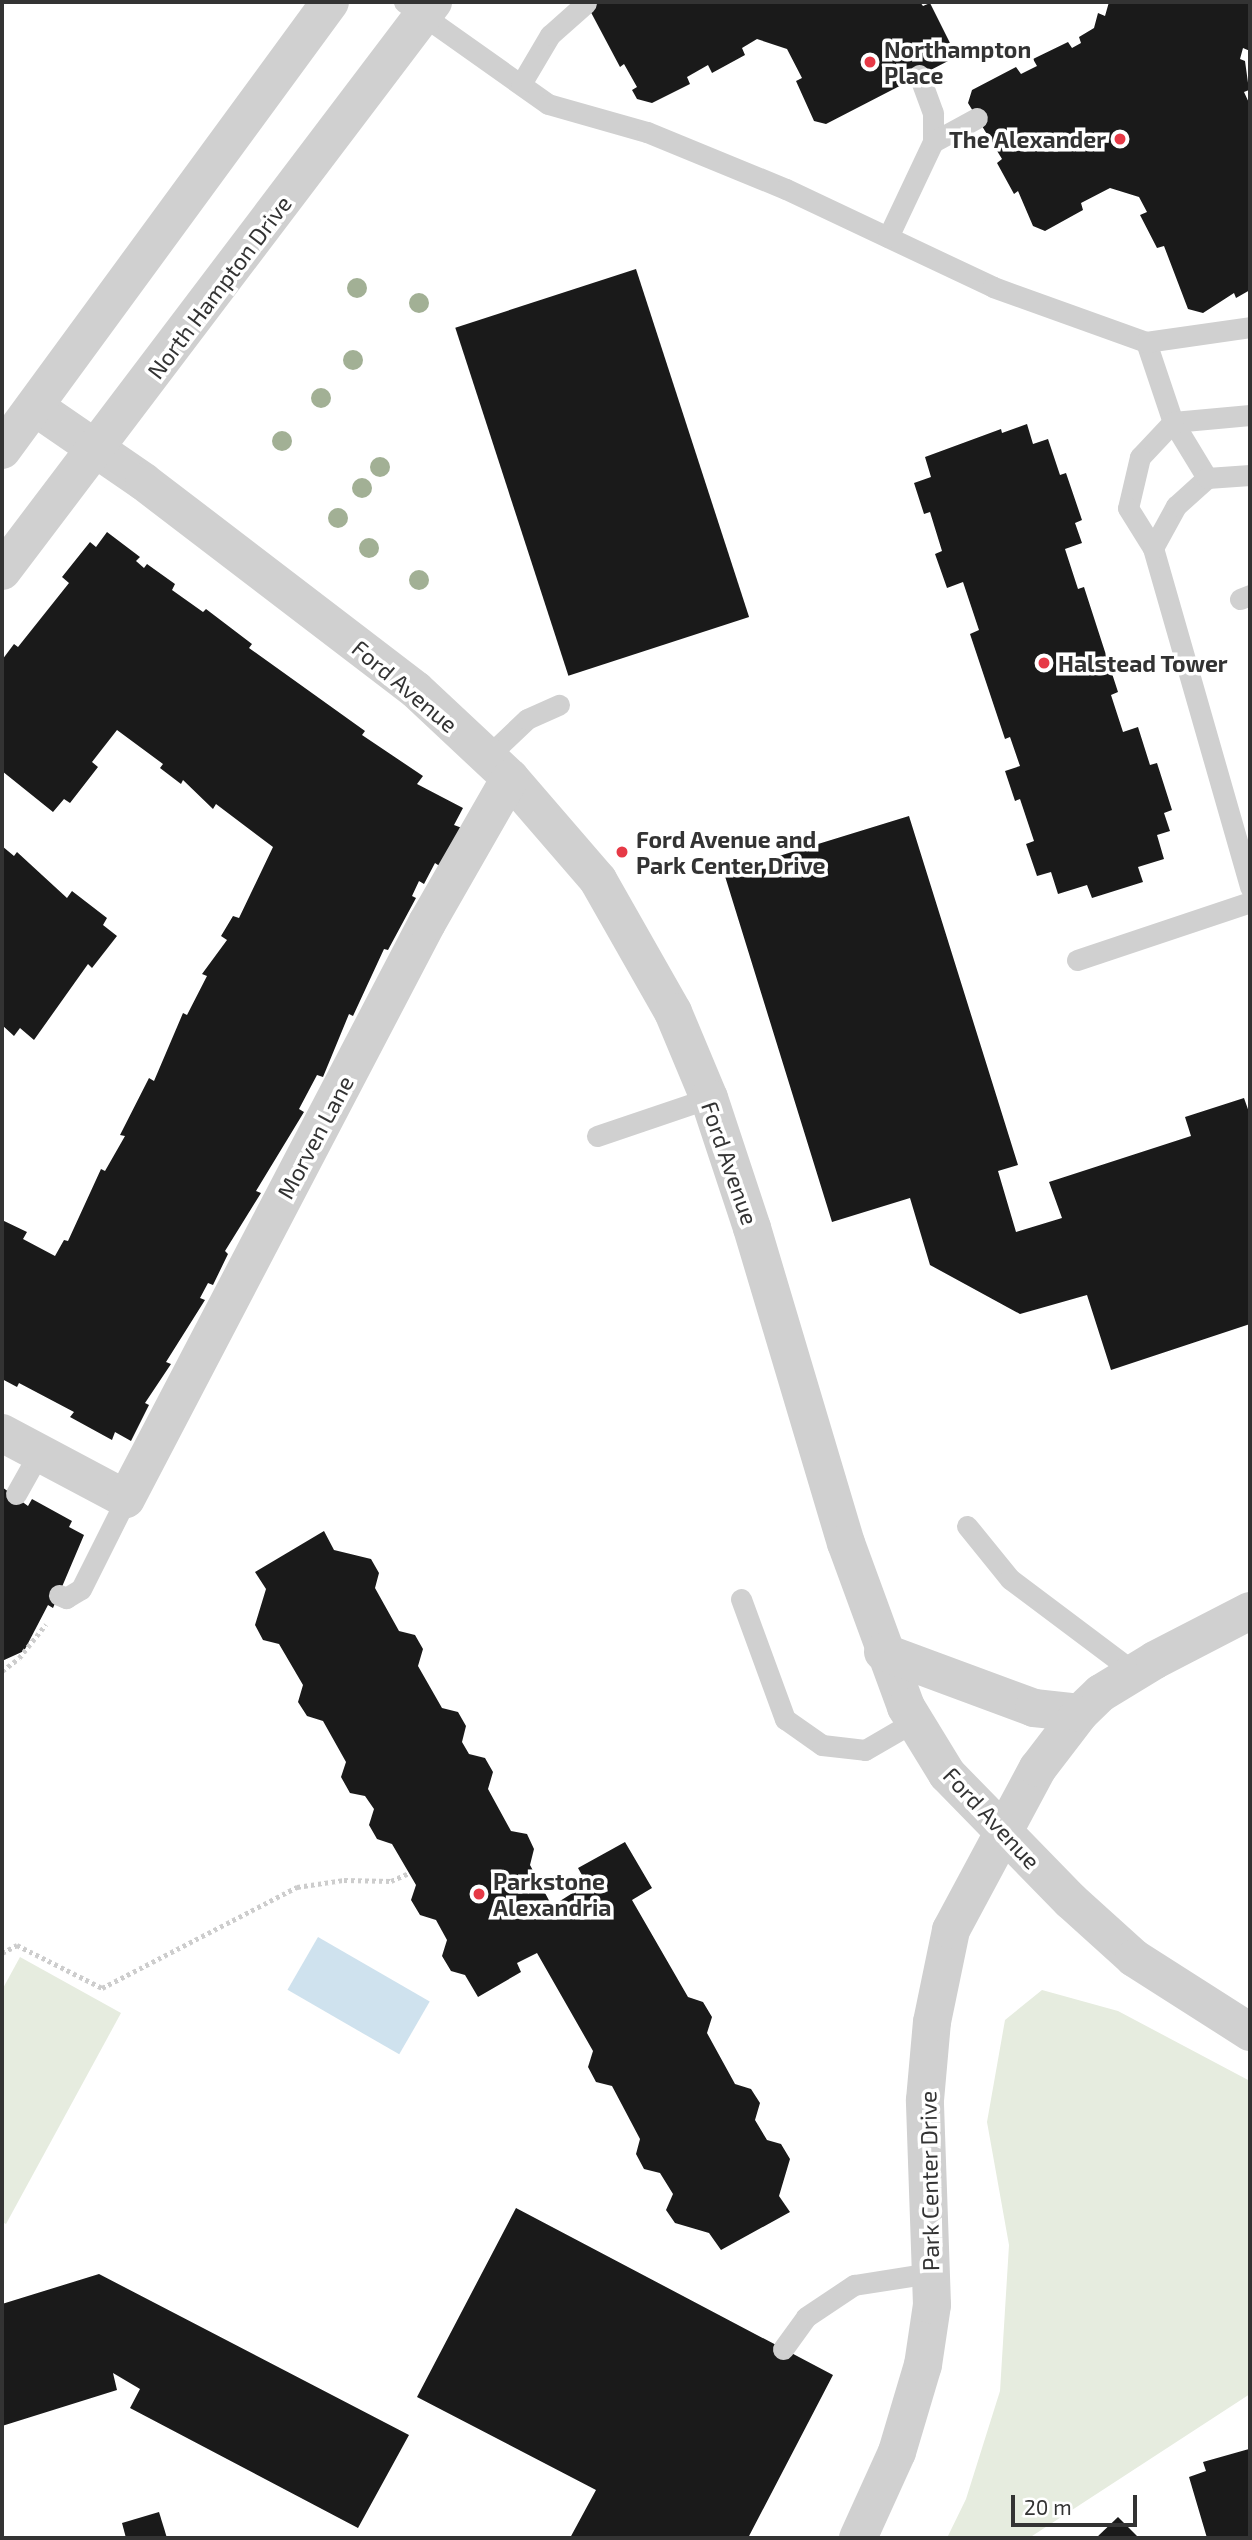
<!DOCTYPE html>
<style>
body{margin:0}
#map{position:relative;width:1252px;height:2540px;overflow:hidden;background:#fff;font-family:"Exo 2",sans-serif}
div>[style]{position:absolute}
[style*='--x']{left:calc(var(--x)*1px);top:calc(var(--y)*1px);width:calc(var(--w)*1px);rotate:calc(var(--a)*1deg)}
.green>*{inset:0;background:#e6ecdf}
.water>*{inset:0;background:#cfe2ee;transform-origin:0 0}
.building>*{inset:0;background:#1a1a1a;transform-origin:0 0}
.path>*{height:4.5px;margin-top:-2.25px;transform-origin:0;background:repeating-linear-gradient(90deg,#cdcdcd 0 3.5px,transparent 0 7px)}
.service>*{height:21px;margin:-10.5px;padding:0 10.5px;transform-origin:10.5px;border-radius:10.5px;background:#d0d0d0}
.minor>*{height:38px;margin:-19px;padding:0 19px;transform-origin:19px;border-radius:19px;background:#d0d0d0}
.tertiary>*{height:38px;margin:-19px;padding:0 19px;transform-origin:19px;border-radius:19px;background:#d0d0d0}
.trees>*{width:20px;height:20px;margin:-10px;border-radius:50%;background:#a2b095}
.dots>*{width:19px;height:19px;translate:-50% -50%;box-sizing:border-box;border:4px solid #fff;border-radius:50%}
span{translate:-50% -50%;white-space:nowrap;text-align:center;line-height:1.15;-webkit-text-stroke:7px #fff;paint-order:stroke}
.poi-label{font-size:23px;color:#333;font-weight:700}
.left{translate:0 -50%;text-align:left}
.right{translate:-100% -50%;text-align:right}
.street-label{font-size:23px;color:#333}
.frame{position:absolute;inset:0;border:4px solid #333;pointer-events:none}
.scale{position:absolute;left:1011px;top:2495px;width:126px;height:32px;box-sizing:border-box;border:4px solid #333;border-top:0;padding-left:9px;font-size:21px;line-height:24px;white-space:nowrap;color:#333;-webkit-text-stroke:5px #fff;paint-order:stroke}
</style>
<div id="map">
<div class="green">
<i style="clip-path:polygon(20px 1957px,121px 2013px,6px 2224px,2px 2222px,2px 1990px)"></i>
<i style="clip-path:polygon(1042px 1990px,1118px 2011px,1250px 2081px,1250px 2394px,1029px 2538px,947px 2538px,966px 2499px,1000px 2391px,1009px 2245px,987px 2122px,1005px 2020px)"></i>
</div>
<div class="water">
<i style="left:318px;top:1937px;width:129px;height:61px;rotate:30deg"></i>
</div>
<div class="building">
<i style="clip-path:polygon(920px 2px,923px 6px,930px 3px,953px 49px,950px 60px,826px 124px,814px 121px,796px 81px,802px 78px,787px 49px,757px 39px,742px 48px,745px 55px,712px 73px,708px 65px,687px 77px,690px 84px,652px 103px,637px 99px,632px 90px,637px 87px,624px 64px,620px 67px,586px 3px)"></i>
<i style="clip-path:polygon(1109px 2px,1250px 2px,1250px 51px,1243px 48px,1240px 59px,1245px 61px,1249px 90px,1244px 92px,1250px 105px,1250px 290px,1236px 298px,1234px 293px,1203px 313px,1188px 309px,1164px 246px,1157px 248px,1140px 215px,1147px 212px,1139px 197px,1110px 188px,1081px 203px,1083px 210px,1045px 231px,1033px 226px,1018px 191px,1014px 194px,997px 163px,1002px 159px,968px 103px,972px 90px,1016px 67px,1021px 74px,1037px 66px,1033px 59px,1068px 42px,1072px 48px,1081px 43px,1079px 37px,1094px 28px,1098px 13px,1105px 16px)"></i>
<i style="left:636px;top:269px;width:366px;height:190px;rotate:72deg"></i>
<i style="clip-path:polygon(1027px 424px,1033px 444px,1048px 439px,1060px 475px,1066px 473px,1082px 520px,1075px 523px,1082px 543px,1065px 549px,1078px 589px,1084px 587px,1118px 692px,1111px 695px,1123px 732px,1138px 727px,1150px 765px,1157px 763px,1172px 810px,1164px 813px,1170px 831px,1157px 835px,1164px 859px,1138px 867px,1143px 882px,1092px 898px,1087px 885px,1058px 894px,1051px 872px,1037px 876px,1026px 844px,1034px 841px,1020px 799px,1015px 801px,1005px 771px,1020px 766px,1010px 737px,1005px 739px,970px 634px,979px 630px,963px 582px,947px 588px,935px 554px,942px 551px,930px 512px,924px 514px,914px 483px,931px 477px,925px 457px,1001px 429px,1002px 433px)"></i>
<i style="clip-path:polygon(107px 532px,140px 557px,136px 561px,144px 568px,147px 564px,175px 584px,172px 590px,203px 612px,206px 609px,252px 644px,249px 648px,365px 731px,362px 735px,423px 776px,417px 784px,463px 808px,454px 825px,462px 828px,441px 867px,435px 863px,424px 884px,419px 881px,412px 896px,416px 898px,388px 950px,384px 949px,353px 1016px,349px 1014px,323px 1077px,317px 1075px,299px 1109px,304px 1112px,256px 1191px,261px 1193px,225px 1251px,228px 1254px,213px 1285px,208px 1283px,200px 1298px,205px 1300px,166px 1362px,171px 1364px,145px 1403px,149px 1405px,131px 1441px,115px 1432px,112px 1440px,70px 1417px,74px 1412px,19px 1383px,17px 1387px,2px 1379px,2px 1220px,27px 1232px,23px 1239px,55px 1256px,64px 1240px,68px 1241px,101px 1169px,105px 1171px,125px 1136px,120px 1135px,149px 1078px,154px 1081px,183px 1013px,187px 1015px,207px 976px,202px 974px,227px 940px,221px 936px,233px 916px,239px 918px,273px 847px,216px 804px,213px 809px,183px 780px,181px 784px,160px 768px,163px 764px,117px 730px,92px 762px,98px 767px,70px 803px,64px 799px,53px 812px,2px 771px,2px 660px,14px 644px,18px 647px,69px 583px,62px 577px,90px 542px,96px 547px)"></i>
<i style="clip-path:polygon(909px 816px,1018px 1165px,998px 1171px,1016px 1232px,1062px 1218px,1049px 1182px,1191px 1136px,1185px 1117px,1244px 1098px,1250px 1115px,1250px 1324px,1111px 1370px,1087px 1295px,1020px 1314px,930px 1265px,910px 1198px,832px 1222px,724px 873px)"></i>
<i style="clip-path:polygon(2px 846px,14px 856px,17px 852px,67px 898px,72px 891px,107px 918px,103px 925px,117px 936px,92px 968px,88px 964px,34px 1040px,20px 1028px,14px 1036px,2px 1025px)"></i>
<i style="clip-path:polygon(2px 1487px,28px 1506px,32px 1499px,72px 1521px,69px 1527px,84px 1535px,53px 1608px,48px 1605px,24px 1651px,2px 1661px)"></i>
<i style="clip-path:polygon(324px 1531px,334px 1550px,371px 1559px,379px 1573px,375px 1588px,399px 1631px,415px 1635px,423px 1649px,418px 1666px,442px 1708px,458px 1712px,466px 1726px,462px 1742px,469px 1754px,485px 1758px,493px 1772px,488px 1789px,511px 1831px,527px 1834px,534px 1849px,530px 1865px,552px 1906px,587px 1884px,578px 1868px,625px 1842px,652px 1888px,632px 1900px,688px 1997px,703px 2002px,712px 2017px,707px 2033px,735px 2084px,751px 2089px,760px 2103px,755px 2120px,767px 2140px,781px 2144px,790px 2159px,779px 2196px,790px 2212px,721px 2250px,709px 2233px,675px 2223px,666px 2210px,673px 2194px,660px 2173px,644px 2169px,636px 2154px,640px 2139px,612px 2086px,596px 2082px,588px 2067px,593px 2051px,537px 1953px,517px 1963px,521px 1972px,478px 1997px,465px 1975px,451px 1971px,442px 1956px,447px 1940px,436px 1920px,420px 1915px,411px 1900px,416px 1885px,392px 1844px,377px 1839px,369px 1825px,374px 1809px,365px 1796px,350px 1793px,341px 1777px,346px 1762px,323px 1721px,307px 1716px,298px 1702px,303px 1685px,279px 1644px,263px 1640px,255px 1625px,266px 1589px,255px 1572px)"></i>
<i style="clip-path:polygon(516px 2208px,833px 2375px,748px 2538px,570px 2538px,596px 2490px,417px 2397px)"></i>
<i style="clip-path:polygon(99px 2274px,409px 2435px,358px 2528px,130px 2408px,140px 2389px,113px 2373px,117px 2390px,2px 2426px,2px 2304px)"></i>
<i style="clip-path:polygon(1250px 2442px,1250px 2538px,1207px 2538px,1189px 2477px,1206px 2471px,1203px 2462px,1249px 2449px)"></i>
<i style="clip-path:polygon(159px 2512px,167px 2538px,126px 2538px,122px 2523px)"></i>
<i style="clip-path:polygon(1118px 2517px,1139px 2538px,1096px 2538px)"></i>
</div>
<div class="path">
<i style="--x:2;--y:1671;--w:21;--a:-37"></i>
<i style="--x:19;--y:1658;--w:43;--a:-51.5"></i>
<i style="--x:2;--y:1953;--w:17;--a:-28"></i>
<i style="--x:17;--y:1945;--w:95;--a:26.8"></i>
<i style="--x:102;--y:1988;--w:220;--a:-27.4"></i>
<i style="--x:297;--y:1887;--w:48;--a:-8.5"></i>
<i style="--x:344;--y:1880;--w:47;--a:1.2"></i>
<i style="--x:391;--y:1881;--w:20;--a:-24"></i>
</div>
<div class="service">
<i style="--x:404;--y:2;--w:176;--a:35.3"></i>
<i style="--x:548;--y:104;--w:103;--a:15.8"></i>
<i style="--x:647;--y:132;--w:150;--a:22.3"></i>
<i style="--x:786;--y:189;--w:229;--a:25.3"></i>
<i style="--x:993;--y:287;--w:163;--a:19.8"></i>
<i style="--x:1146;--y:342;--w:84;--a:71.4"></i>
<i style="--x:1173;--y:422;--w:66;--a:58.7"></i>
<i style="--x:919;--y:75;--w:40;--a:69.8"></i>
<i style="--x:933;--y:113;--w:29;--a:90"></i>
<i style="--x:521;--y:84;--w:57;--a:-59.4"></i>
<i style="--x:550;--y:35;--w:48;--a:-41.6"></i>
<i style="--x:888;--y:237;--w:105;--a:-64.7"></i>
<i style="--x:933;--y:142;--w:50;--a:-28.6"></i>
<i style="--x:1146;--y:342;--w:105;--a:-8.2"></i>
<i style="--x:1250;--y:415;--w:77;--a:174.8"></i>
<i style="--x:1173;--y:422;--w:48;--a:133.3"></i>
<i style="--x:1140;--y:457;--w:52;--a:103.2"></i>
<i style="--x:1128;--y:508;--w:47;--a:58"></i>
<i style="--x:1153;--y:548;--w:353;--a:74"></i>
<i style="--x:1153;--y:548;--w:48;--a:-61.3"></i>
<i style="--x:1176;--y:506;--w:42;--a:-42.1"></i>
<i style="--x:1207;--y:478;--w:43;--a:-4"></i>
<i style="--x:1240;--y:599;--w:11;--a:-22"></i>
<i style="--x:487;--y:757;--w:55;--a:-43.5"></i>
<i style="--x:527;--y:719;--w:35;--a:-24"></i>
<i style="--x:1077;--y:960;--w:182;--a:-18.5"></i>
<i style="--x:597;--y:1136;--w:118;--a:-18.7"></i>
<i style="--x:16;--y:1494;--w:47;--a:-60.7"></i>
<i style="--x:967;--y:1526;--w:68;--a:50.9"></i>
<i style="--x:1010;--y:1579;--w:156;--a:36.9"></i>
<i style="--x:59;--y:1595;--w:8;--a:23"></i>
<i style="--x:66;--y:1598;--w:17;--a:-31"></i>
<i style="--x:81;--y:1589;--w:101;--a:-63.4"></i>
<i style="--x:741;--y:1599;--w:128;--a:69.9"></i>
<i style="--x:785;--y:1719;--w:45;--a:35.1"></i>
<i style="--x:822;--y:1745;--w:43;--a:6.6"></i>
<i style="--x:865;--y:1750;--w:58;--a:-30.1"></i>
<i style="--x:783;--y:2349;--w:39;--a:-54"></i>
<i style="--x:806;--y:2317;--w:58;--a:-33.7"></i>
<i style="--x:854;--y:2285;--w:78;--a:-8.9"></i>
</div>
<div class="minor">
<i style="--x:35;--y:407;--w:132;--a:34.5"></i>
<i style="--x:144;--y:482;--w:342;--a:37.4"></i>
<i style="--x:416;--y:690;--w:129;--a:43.1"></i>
<i style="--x:510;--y:778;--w:135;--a:49.2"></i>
<i style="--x:598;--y:880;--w:152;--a:60.4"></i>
<i style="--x:673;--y:1012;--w:93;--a:67.3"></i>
<i style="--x:709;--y:1098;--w:137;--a:71.7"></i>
<i style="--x:752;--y:1228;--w:329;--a:73.4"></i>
<i style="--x:846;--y:1543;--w:175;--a:69.9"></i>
<i style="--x:906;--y:1707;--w:79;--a:58.5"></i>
<i style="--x:947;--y:1774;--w:177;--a:45.7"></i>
<i style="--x:1071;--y:1901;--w:85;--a:42.1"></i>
<i style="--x:1134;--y:1958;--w:138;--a:32.5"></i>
<i style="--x:2;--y:1433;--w:140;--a:28"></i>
<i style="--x:126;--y:1499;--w:650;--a:-62.41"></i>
<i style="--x:427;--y:923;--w:167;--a:-60.2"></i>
<i style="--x:883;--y:1652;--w:161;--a:20.3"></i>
<i style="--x:1034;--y:1708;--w:46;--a:6.2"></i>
<i style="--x:858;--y:2538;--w:94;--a:-65.6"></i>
<i style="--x:897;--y:2452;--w:91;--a:-73.4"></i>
<i style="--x:923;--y:2365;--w:61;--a:-81.5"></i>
<i style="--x:932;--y:2305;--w:205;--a:-92"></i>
<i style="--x:925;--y:2100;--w:78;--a:-84.9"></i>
<i style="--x:932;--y:2022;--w:94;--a:-78.3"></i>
<i style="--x:951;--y:1930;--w:184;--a:-61.8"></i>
<i style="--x:1038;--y:1768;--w:69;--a:-52.6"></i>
<i style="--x:1080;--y:1713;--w:29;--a:-44"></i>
<i style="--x:1101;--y:1693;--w:63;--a:-31.4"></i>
<i style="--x:1155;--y:1660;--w:107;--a:-27.3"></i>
</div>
<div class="tertiary">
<i style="--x:2;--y:450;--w:555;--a:-53.79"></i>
<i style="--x:2;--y:571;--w:714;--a:-52.86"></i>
</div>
<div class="trees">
<i style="left:357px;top:288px"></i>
<i style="left:419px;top:303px"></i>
<i style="left:353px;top:360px"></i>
<i style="left:321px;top:398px"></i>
<i style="left:282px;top:441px"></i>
<i style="left:380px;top:467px"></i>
<i style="left:362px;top:488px"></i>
<i style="left:338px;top:518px"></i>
<i style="left:369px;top:548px"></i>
<i style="left:419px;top:580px"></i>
</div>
<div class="dots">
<i style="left:870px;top:62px;background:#e63946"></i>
<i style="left:1120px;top:139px;background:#e63946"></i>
<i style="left:1044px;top:663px;background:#e63946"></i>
<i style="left:622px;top:852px;background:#e63946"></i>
<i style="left:479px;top:1894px;background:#e63946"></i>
</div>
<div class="poi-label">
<span class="left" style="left:884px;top:62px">Northampton<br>Place</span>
<span class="right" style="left:1106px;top:139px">The Alexander</span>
<span class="left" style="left:1058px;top:663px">Halstead Tower</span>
<span class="left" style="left:636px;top:852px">Ford Avenue and<br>Park Center Drive</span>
<span class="left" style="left:493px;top:1894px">Parkstone<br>Alexandria</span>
</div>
<div class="street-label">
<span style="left:219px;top:287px;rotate:-53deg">North Hampton Drive</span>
<span style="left:405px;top:686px;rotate:40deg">Ford Avenue</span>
<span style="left:315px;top:1137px;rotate:-62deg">Morven Lane</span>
<span style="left:730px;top:1163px;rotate:71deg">Ford Avenue</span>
<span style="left:992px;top:1818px;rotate:47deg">Ford Avenue</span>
<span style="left:929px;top:2181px;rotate:-91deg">Park Center Drive</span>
</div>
<div class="frame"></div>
<div class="scale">20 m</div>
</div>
